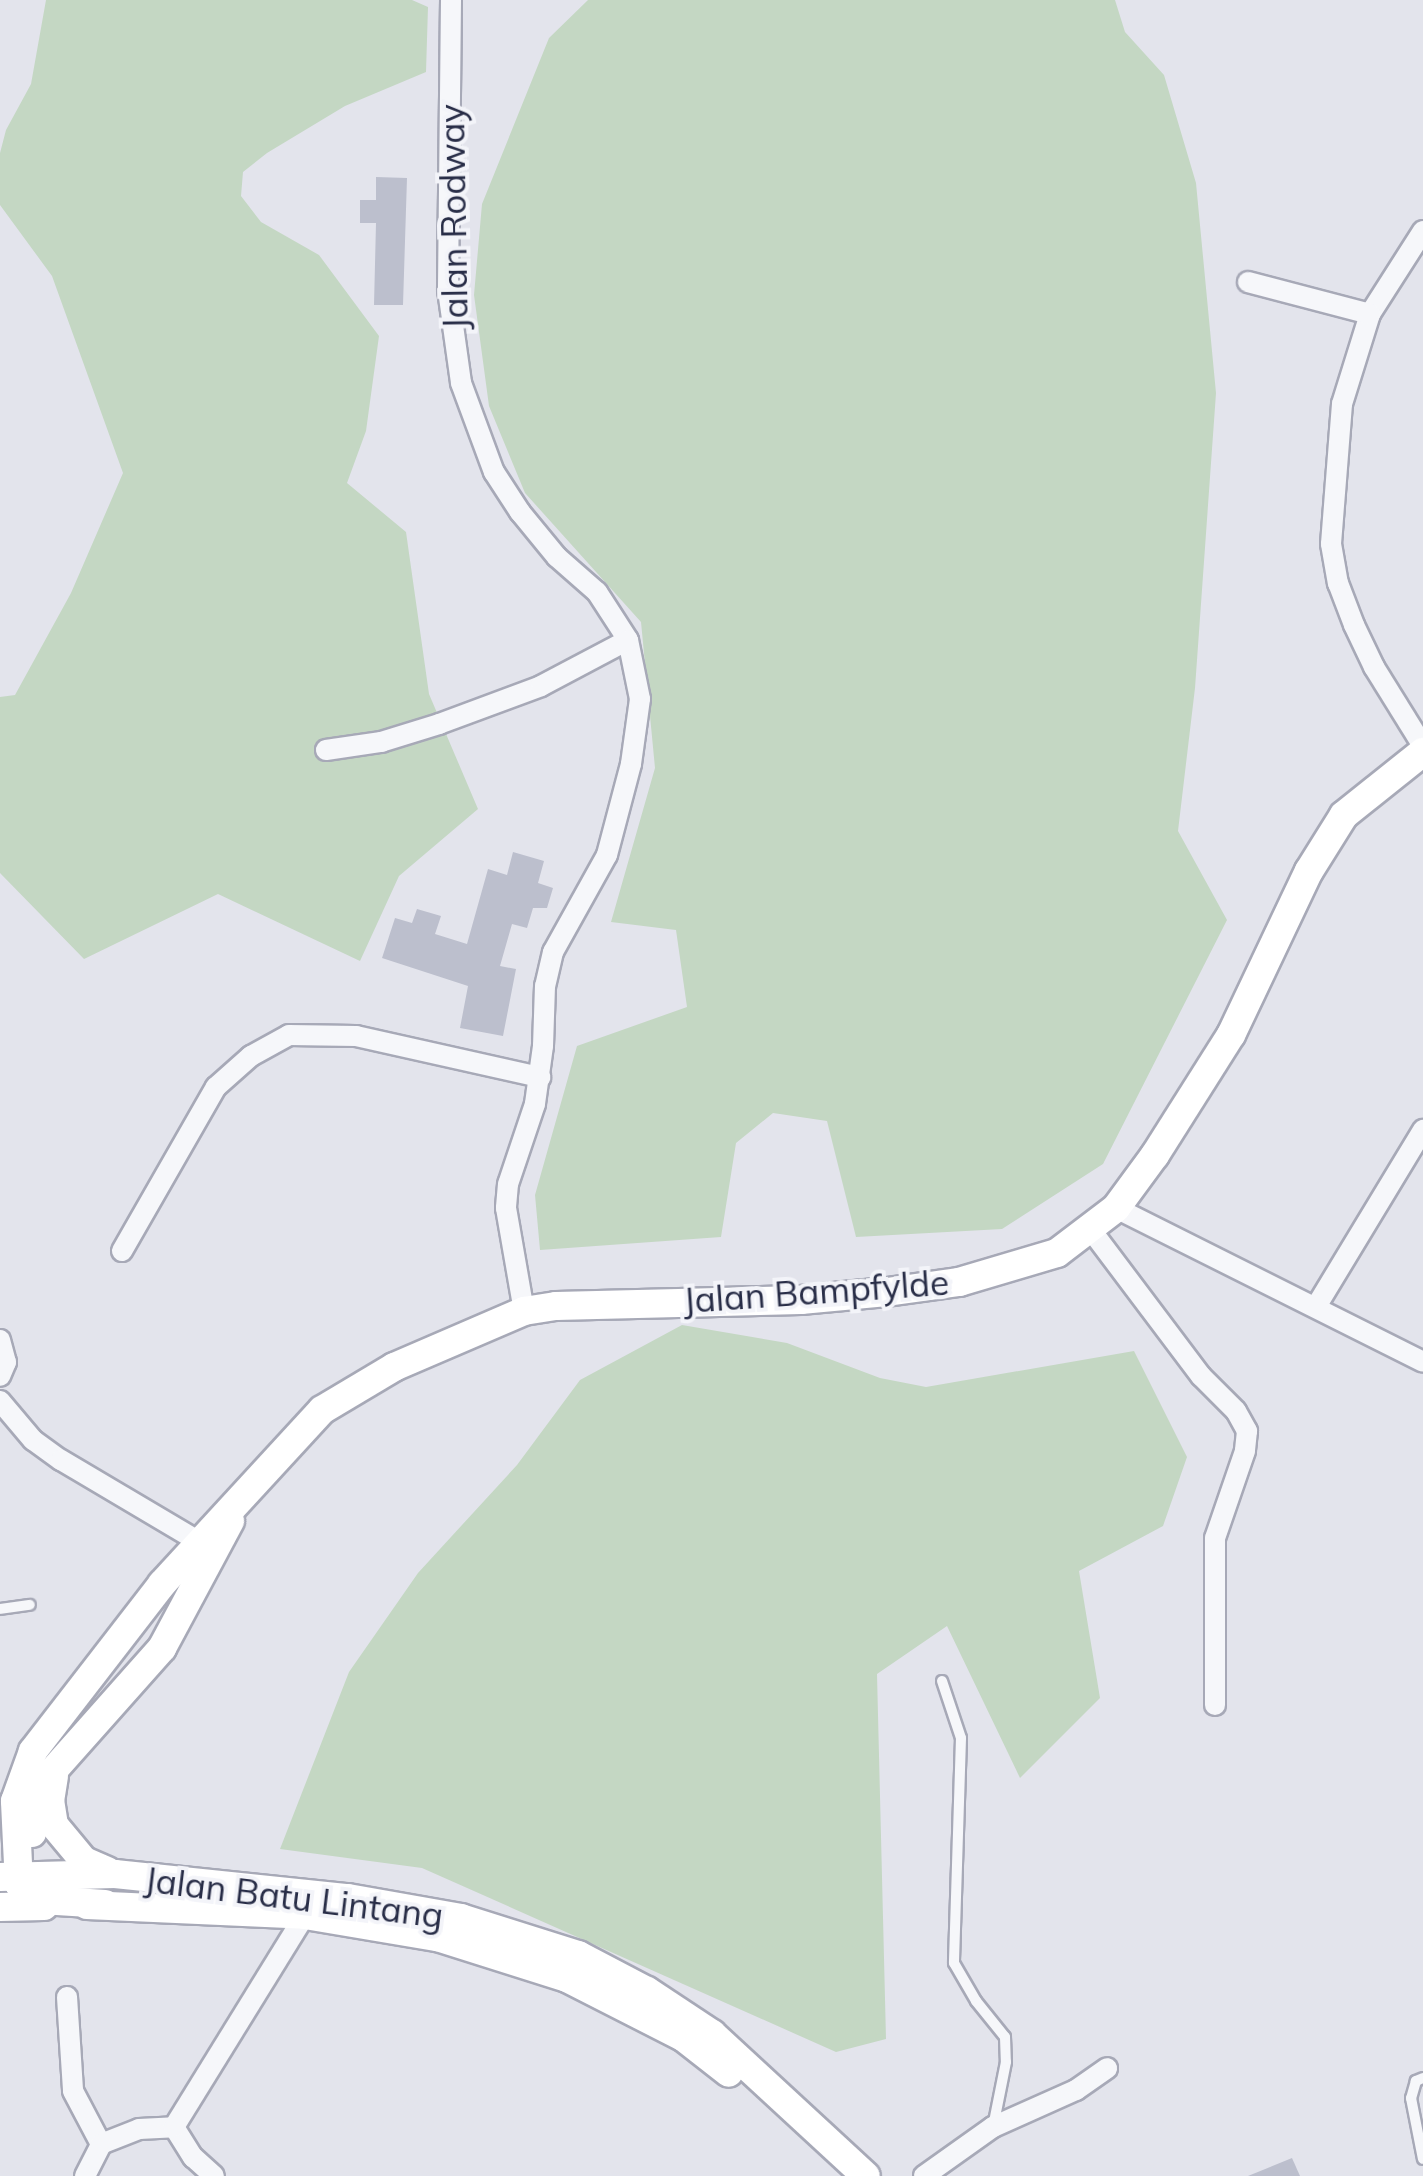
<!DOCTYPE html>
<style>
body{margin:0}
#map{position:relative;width:1423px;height:2176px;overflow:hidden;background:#e3e4ec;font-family:Mulish,sans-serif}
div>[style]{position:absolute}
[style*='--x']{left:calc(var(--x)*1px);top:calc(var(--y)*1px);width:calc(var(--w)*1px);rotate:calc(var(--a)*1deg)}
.green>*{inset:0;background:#c4d7c3}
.building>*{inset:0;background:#bcbfcd}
.roads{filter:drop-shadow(2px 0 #a7a9b7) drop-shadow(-2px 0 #a7a9b7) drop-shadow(0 2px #a7a9b7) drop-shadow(0 -2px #a7a9b7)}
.lane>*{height:10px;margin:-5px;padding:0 5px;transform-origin:5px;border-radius:5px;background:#f6f7fa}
.street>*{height:20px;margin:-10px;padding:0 10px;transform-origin:10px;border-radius:10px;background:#f6f7fa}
.secondary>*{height:28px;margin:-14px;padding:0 14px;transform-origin:14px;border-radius:14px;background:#fff}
span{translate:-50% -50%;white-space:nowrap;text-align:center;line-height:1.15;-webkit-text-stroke:8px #f3f4f9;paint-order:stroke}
.street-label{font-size:35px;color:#282d47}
</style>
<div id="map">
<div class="green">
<i style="clip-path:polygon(46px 0,412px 0,428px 7px,426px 72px,345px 106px,267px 153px,243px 172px,241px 196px,261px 222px,319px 255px,379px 336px,366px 431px,347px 483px,406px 532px,429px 694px,478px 809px,399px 876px,360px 961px,218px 894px,84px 959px,0 873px,0 697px,15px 695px,71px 593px,123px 473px,52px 276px,0 205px,0 153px,6px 130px,31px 84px)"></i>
<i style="clip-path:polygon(588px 0,1115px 0,1125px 32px,1164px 75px,1196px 183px,1216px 393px,1195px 688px,1178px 831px,1227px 920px,1103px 1164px,1002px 1229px,856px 1237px,827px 1121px,773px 1113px,736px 1143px,721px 1237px,540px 1250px,535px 1195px,577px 1046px,687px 1007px,676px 930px,611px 922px,655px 768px,641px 622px,525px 493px,489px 406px,474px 295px,482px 204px,549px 38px)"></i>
<i style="clip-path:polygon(682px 1325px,787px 1343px,880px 1378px,926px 1387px,1134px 1351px,1187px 1457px,1163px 1526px,1079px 1571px,1100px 1698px,1020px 1778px,947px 1626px,877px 1674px,886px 2039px,836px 2052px,422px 1868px,280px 1849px,349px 1672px,418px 1573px,517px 1465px,580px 1380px)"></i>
</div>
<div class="building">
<i style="clip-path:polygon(376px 177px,407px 178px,403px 305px,374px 305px,376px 223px,360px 223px,360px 200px,376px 200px)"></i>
<i style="clip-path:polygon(513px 852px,544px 861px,538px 883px,553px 888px,547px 908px,533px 908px,527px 928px,512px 924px,500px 966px,516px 969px,503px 1036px,460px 1028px,468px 986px,382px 958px,395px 918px,412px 923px,417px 909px,441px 916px,435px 934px,467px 944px,488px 869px,507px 875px)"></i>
<i style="clip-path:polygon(1292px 2158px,1300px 2176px,1248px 2176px)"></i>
</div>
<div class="roads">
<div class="lane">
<i style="--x:0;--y:1609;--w:30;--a:-8"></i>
<i style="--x:942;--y:1681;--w:60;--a:71.6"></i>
<i style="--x:961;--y:1738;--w:225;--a:91.8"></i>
<i style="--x:954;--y:1963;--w:44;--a:59.9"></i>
<i style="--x:976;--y:2001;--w:46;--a:51.1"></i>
<i style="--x:1005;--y:2037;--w:25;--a:88"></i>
<i style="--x:1006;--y:2062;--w:66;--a:101.3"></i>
<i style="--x:1423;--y:2078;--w:8;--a:157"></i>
<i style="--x:1416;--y:2081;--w:18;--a:106"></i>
<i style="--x:1411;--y:2098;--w:62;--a:78.9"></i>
</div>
<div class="street">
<i style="--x:451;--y:0;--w:290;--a:90.6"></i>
<i style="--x:448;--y:290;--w:94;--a:82"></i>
<i style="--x:461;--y:383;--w:95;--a:69.7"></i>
<i style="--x:494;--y:472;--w:48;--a:57"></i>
<i style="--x:520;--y:512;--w:58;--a:50.6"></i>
<i style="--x:557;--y:557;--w:53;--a:41.2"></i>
<i style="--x:597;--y:592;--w:57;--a:57.1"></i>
<i style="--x:628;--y:640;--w:60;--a:78.5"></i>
<i style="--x:640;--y:699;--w:66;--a:97.9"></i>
<i style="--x:631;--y:764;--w:94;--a:104.8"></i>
<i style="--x:607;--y:855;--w:111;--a:119.1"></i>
<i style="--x:553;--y:952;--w:35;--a:103"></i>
<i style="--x:545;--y:986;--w:60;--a:91.9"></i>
<i style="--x:543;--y:1046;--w:59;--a:97.9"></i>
<i style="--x:535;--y:1104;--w:84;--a:108.6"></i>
<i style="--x:508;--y:1184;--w:24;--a:95"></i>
<i style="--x:506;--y:1208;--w:105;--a:80.1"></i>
<i style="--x:1423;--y:231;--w:98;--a:122.6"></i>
<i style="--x:1370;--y:314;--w:94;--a:107.3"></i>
<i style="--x:1342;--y:404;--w:140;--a:94.5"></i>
<i style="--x:1331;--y:544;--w:40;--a:80"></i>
<i style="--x:1338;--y:583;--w:45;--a:69.1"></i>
<i style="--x:1354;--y:625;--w:47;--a:64.5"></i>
<i style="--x:1374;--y:667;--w:93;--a:58.2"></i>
<i style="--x:1248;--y:282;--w:126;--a:14.7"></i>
<i style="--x:326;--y:750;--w:56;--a:-8.3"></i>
<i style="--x:381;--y:742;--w:61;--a:-17.2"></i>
<i style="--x:439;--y:724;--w:109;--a:-20.4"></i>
<i style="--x:541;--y:686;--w:98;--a:-27.9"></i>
<i style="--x:1116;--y:1208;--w:343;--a:26.6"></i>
<i style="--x:1091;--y:1230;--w:183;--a:53"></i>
<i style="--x:1201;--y:1376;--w:49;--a:45"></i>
<i style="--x:1236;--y:1411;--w:23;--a:61"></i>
<i style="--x:1247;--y:1431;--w:20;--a:96"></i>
<i style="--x:1245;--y:1451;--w:92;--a:109"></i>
<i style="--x:1215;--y:1538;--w:167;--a:90"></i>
<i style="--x:122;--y:1251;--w:189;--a:-60.2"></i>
<i style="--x:216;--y:1087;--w:47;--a:-41.5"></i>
<i style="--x:251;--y:1056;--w:43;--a:-28.9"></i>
<i style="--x:289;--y:1035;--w:67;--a:0.9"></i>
<i style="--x:356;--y:1036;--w:189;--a:12.6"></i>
<i style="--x:1317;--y:1305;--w:205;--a:-58.8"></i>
<i style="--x:0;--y:1340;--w:23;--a:75"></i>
<i style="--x:6;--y:1362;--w:15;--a:113"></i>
<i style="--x:0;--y:1401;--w:51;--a:49.8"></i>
<i style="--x:33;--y:1440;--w:34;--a:36"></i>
<i style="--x:61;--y:1460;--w:159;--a:30.6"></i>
<i style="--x:67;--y:1997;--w:94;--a:86.3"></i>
<i style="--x:73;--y:2091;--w:60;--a:62.2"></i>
<i style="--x:174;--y:2127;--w:36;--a:58"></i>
<i style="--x:193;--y:2157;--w:28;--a:42"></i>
<i style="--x:85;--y:2176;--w:36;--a:-63"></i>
<i style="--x:101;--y:2144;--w:41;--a:-21.5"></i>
<i style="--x:139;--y:2129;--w:35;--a:-3"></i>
<i style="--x:174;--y:2127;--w:249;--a:-58.3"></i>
<i style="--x:924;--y:2176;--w:85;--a:-35.4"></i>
<i style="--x:993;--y:2127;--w:91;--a:-24"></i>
<i style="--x:1076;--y:2090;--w:38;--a:-35"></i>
</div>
<div class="secondary">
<i style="--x:54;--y:1776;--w:24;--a:99"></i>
<i style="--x:50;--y:1800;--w:25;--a:81"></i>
<i style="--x:54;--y:1825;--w:47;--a:50.2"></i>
<i style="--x:84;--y:1861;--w:25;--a:23"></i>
<i style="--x:32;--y:1833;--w:26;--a:-88"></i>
<i style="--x:33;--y:1807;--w:28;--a:-67"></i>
<i style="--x:44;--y:1781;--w:178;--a:-48.4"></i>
<i style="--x:162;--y:1648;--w:144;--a:-61.8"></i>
<i style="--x:0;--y:1877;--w:115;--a:-1.5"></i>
<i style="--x:115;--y:1874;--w:234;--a:5.9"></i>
<i style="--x:348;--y:1898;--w:115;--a:10"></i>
<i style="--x:461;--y:1918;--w:123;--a:17.5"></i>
<i style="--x:578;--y:1955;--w:78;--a:27.6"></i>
<i style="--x:647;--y:1991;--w:78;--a:33.5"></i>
<i style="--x:712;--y:2034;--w:209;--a:42.7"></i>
<i style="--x:105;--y:1904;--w:64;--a:-176.4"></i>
<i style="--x:41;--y:1900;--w:17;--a:-156"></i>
<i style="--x:25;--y:1893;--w:11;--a:-124"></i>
<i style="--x:19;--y:1884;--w:83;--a:-92.8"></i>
<i style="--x:15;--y:1801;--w:53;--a:-70.2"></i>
<i style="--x:33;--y:1751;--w:211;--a:-52.3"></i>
<i style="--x:162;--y:1584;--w:236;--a:-47.4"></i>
<i style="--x:322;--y:1410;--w:84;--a:-30.8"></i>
<i style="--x:394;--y:1367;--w:142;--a:-23.3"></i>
<i style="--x:524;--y:1311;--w:32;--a:-9"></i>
<i style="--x:556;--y:1306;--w:245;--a:-1.4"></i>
<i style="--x:801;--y:1300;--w:86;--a:-5.3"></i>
<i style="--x:887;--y:1292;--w:73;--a:-7.9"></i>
<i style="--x:959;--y:1282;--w:102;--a:-16.5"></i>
<i style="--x:1057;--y:1253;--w:74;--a:-37.3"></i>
<i style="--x:1116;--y:1208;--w:66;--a:-53.7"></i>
<i style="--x:1155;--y:1155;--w:142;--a:-57.7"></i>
<i style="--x:1231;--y:1035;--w:182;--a:-64.6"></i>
<i style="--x:1309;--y:871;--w:66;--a:-58"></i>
<i style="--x:1344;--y:815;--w:101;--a:-38.6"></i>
<i style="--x:87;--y:1905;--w:218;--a:2.6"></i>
<i style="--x:305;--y:1915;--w:134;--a:9.5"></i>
<i style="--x:437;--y:1937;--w:136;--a:17.5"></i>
<i style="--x:567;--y:1978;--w:130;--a:27"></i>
<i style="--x:683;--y:2037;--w:58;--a:38"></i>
<i style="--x:0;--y:1907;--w:44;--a:-1.3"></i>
</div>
</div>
<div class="street-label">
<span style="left:453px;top:217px;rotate:-91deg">Jalan Rodway</span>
<span style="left:816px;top:1291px;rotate:-4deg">Jalan Bampfylde</span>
<span style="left:294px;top:1897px;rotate:7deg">Jalan Batu Lintang</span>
</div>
</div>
